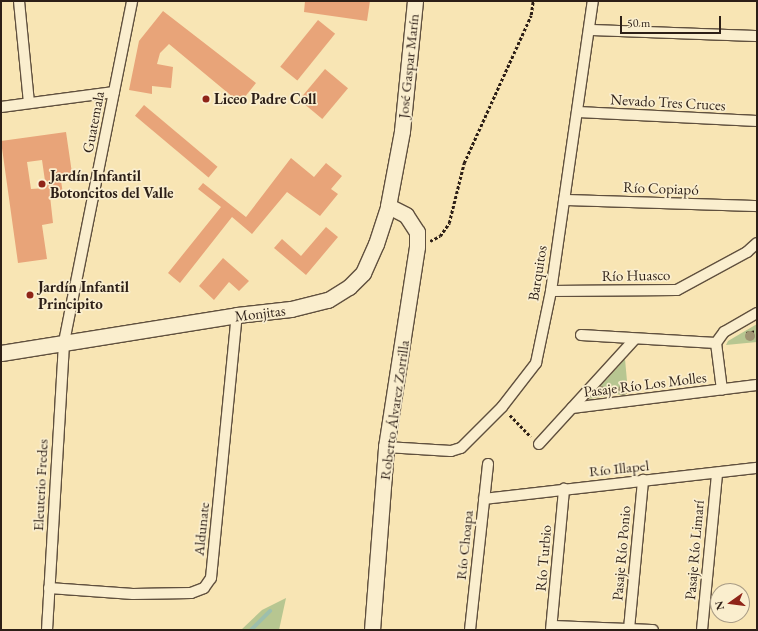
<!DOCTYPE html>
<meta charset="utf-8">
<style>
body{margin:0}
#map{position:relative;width:758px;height:631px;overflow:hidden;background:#f8e5b4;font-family:"EB Garamond",serif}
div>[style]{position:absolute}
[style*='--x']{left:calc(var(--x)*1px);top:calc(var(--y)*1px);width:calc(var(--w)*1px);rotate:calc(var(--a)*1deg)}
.green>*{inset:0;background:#b7c691}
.stream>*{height:4px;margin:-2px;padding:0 2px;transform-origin:2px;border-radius:2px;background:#9dbfad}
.building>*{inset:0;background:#e8a479;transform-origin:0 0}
.path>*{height:2.5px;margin-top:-1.25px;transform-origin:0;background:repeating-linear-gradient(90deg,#2d1f17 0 3px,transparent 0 5px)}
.roads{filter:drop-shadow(1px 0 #60503e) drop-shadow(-1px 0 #60503e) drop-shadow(0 1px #60503e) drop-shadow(0 -1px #60503e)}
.minor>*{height:10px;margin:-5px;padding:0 5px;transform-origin:5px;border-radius:5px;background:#faeece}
.secondary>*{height:15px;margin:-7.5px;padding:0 7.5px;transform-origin:7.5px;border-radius:7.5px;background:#faeece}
.trees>*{width:10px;height:10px;margin:-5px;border-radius:50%;background:#9f9472}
.dots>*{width:11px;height:11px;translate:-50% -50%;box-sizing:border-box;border:2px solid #faeece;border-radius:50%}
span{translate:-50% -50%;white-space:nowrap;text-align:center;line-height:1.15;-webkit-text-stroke:3.5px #faeece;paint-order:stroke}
.street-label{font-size:15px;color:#2d1f17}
.poi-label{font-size:15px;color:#2d1f17;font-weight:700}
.left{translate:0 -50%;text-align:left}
.frame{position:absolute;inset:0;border:2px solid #2d1f17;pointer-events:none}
.north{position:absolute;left:710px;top:583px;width:40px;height:40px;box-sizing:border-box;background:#faeece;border:1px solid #a89b85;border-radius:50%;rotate:256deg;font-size:11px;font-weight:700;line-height:16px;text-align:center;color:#2d1f17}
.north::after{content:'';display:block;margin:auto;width:14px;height:18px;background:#8f2418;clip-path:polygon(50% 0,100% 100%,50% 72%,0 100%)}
.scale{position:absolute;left:620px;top:16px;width:101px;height:18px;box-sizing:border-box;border:2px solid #2d1f17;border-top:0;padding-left:5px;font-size:12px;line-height:14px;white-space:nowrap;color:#2d1f17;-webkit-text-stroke:3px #faeece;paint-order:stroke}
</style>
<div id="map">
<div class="green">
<i style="clip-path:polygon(757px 324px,757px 342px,726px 345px,728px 341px)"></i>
<i style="clip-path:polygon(625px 359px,628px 392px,624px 396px,617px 394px,589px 399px)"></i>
<i style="clip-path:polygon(286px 598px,279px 630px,241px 630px,262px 610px)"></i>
</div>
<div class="stream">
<i style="--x:251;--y:630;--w:27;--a:-45"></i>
</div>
<div class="building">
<i style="clip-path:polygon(305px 1px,370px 1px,367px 21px,304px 12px)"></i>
<i style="clip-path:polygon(163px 11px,256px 83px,240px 103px,169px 44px,160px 53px,157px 64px,173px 67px,171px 88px,152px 86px,152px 94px,129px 90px,139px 41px)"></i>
<i style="left:318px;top:20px;width:22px;height:60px;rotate:39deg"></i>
<i style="left:325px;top:69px;width:30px;height:40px;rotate:40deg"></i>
<i style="left:144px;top:105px;width:96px;height:14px;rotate:40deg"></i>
<i style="clip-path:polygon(evenodd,66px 132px,72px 173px,60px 174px,63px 194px,50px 196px,53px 223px,42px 225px,47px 259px,18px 263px,1px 141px,66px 132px,42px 160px,46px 188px,31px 189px,27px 162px,42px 160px)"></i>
<i style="clip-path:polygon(291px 158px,314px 177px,326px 163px,342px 176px,331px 189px,338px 194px,320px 216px,287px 192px,252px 234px,232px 217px,180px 283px,168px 273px,221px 207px,198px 189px,203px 183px,246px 217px)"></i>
<i style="clip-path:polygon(326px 227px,338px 237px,306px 275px,274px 248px,282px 239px,301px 256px)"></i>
<i style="clip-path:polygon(223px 258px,249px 281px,239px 291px,229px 282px,214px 300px,199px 286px)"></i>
</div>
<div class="path">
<i style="--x:430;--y:241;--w:11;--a:-27"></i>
<i style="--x:440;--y:236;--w:16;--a:-55"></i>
<i style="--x:449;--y:223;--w:62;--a:-76"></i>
<i style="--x:464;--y:163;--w:162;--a:-65.6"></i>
<i style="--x:531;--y:15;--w:14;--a:-82"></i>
<i style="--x:746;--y:333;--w:11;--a:-10"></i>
<i style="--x:510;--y:415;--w:30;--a:46"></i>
</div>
<div class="roads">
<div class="minor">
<i style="--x:19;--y:1;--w:102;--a:84.4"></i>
<i style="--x:590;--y:30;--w:167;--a:2.1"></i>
<i style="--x:1;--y:107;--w:114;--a:-7.6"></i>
<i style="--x:578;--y:112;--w:179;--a:2.9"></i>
<i style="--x:564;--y:200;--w:193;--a:1.8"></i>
<i style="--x:551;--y:291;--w:126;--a:-0.5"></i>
<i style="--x:677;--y:290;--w:80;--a:-28.5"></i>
<i style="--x:747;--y:252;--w:13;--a:-42"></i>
<i style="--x:581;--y:335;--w:135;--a:3.4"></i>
<i style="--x:716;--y:343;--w:14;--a:-54"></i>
<i style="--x:724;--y:332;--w:38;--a:-30"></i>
<i style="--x:716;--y:343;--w:47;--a:82.7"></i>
<i style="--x:572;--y:408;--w:186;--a:-7.1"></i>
<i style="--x:539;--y:444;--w:142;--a:-47.6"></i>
<i style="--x:386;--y:447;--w:65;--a:3.5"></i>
<i style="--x:451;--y:451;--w:10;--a:-17"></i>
<i style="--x:461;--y:448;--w:58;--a:-45"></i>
<i style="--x:502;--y:407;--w:56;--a:-52.3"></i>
<i style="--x:536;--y:363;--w:74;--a:-78.2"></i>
<i style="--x:551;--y:291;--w:293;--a:-81.8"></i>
<i style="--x:484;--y:499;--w:275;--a:-6.5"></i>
<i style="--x:49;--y:588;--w:84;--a:4.1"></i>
<i style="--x:133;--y:594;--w:58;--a:-1"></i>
<i style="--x:191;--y:593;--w:14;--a:-21"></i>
<i style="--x:204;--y:588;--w:12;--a:-55"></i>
<i style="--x:211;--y:578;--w:264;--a:-84.4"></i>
<i style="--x:552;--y:626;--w:101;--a:2.3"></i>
<i style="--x:629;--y:629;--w:150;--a:-84.6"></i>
<i style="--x:47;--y:630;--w:289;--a:-86.6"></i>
<i style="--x:64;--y:342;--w:348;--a:-78.7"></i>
<i style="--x:470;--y:630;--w:167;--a:-83.8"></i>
<i style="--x:551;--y:630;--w:142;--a:-84.7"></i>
<i style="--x:702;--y:630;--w:158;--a:-84.5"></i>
</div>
<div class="secondary">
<i style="--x:1;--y:353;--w:239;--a:-9.1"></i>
<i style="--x:237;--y:315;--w:54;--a:-6.3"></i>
<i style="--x:291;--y:309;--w:38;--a:-14"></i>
<i style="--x:328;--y:300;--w:25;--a:-32"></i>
<i style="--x:349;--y:287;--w:20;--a:-45"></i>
<i style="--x:363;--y:273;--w:32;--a:-66"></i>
<i style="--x:376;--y:244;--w:40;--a:-72"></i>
<i style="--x:388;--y:206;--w:76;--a:-79.4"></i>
<i style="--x:402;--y:131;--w:131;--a:-84.3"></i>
<i style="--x:372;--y:630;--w:184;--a:-85.6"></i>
<i style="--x:386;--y:447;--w:202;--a:-81.2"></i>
<i style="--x:417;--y:247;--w:15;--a:-90"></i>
<i style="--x:417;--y:232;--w:20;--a:-123"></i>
<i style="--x:406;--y:215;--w:20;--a:-153"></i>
</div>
</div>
<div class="trees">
<i style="left:750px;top:336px"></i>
<i style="left:623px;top:390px"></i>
<i style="left:601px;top:391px"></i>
</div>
<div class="dots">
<i style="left:206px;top:99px;background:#8f2418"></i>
<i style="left:42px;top:184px;background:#8f2418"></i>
<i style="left:30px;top:295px;background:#8f2418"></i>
</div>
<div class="street-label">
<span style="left:408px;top:66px;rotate:-84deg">José Gaspar Marín</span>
<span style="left:668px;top:102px;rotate:3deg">Nevado Tres Cruces</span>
<span style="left:93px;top:122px;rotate:-79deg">Guatemala</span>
<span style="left:661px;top:188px;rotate:2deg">Río Copiapó</span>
<span style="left:537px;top:273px;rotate:-81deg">Barquitos</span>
<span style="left:636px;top:275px;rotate:-1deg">Río Huasco</span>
<span style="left:260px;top:313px;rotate:-7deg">Monjitas</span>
<span style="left:645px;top:384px;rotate:-7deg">Pasaje Río Los Molles</span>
<span style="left:394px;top:410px;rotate:-82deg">Roberto Álvarez Zorrilla</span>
<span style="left:619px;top:468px;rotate:-6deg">Río Illapel</span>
<span style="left:40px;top:485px;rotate:-87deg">Eleuterio Fredes</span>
<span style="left:201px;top:529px;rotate:-84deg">Aldunate</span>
<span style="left:464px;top:545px;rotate:-84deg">Río Choapa</span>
<span style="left:694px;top:550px;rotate:-85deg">Pasaje Río Limarí</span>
<span style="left:621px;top:553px;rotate:-85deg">Pasaje Río Ponio</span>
<span style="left:543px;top:558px;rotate:-85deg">Río Turbio</span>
</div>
<div class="poi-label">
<span class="left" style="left:214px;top:99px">Liceo Padre Coll</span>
<span class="left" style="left:50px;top:184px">Jardín Infantil<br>Botoncitos del Valle</span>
<span class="left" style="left:38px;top:295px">Jardín Infantil<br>Principito</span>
</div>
<div class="frame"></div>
<div class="north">N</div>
<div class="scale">50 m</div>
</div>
